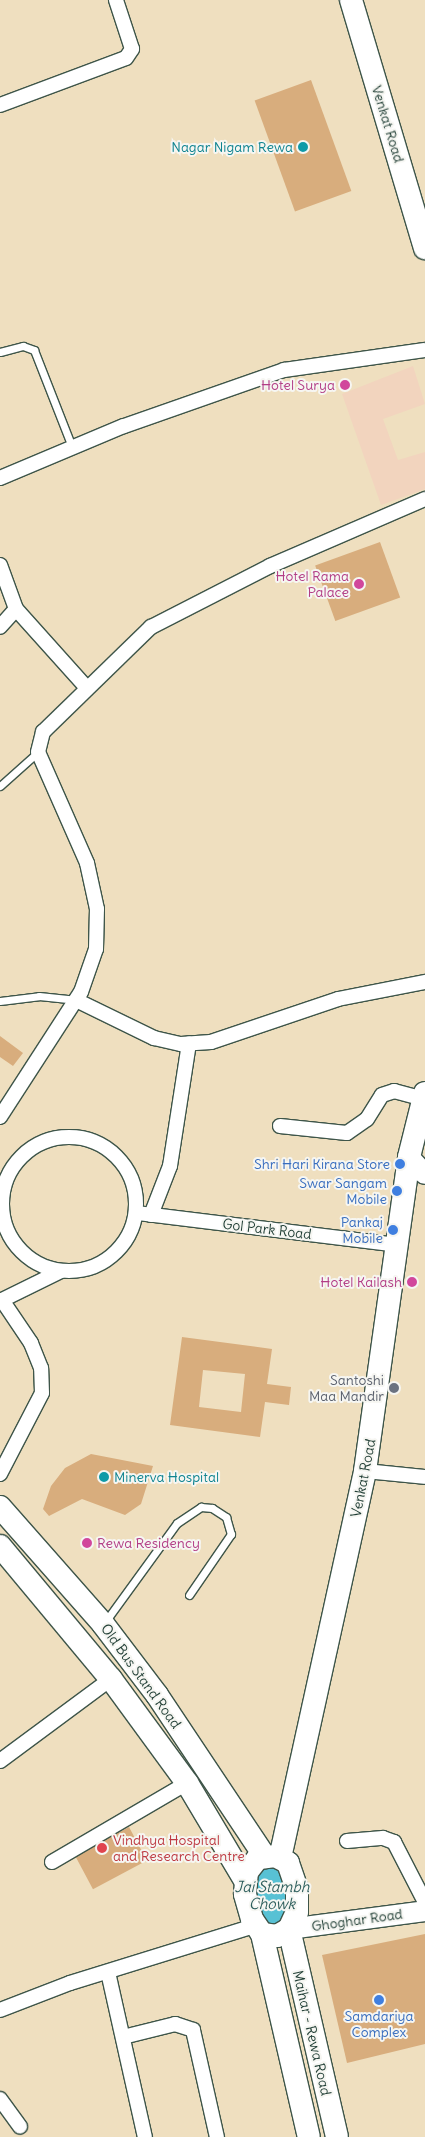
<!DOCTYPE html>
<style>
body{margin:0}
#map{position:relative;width:425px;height:2137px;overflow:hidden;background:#efdfbf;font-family:Delius,sans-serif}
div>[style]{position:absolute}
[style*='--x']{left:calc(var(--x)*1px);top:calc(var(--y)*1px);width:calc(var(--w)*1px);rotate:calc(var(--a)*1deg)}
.built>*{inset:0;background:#f2d4be}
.water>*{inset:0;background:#58c1d4}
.building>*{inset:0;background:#d8ad7d;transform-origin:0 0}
.roads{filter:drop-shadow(1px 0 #3e5549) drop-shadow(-1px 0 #3e5549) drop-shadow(0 1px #3e5549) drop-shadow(0 -1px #3e5549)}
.lane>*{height:7px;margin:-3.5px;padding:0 3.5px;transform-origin:3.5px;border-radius:3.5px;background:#fff}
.street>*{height:14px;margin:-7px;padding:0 7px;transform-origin:7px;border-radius:7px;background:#fff}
.street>.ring{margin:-7px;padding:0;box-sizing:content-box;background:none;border:14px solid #fff;border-radius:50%}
.secondary>*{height:20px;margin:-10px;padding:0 10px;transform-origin:10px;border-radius:10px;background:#fff}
.primary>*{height:22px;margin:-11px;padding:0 11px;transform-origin:11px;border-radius:11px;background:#fff}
.dots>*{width:14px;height:14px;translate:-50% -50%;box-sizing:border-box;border:2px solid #f6f6f2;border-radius:50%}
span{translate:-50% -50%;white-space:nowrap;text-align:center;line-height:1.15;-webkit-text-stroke:4px #f6f6f2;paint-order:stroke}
.street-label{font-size:14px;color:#1f3d34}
.culture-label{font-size:14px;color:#0d838f}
.right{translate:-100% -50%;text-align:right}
.left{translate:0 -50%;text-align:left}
.hotel-label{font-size:14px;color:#b23c85}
.shop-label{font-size:14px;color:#366cbe}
.worship-label{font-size:14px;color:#5b616d}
.health-label{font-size:14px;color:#be3a42}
.water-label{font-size:15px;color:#2d5e5c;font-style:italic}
</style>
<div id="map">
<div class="built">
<i style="clip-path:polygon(413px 366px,425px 404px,383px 419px,398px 460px,425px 452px,425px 489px,381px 505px,342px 394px)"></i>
</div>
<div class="water">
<i style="clip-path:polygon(276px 1856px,297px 1912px,262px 1934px,247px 1872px)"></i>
</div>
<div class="building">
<i style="left:311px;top:80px;width:118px;height:60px;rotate:70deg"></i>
<i style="left:380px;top:542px;width:59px;height:69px;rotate:70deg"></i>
<i style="clip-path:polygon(0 1036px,23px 1053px,13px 1066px,0 1057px)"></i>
<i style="clip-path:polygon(evenodd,182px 1337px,272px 1349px,267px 1384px,291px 1387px,289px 1405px,265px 1402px,260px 1437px,170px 1425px,182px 1337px,203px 1370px,245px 1374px,241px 1412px,199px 1407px,203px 1370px)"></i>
<i style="clip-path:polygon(91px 1454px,153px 1466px,141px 1504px,125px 1515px,82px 1499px,49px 1516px,43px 1509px,51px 1486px,65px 1468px)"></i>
<i style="left:129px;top:1827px;width:38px;height:61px;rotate:62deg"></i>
<i style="clip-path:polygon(425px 1934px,425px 2044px,347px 2063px,322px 1955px)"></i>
</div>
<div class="roads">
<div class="lane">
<i style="--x:0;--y:352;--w:24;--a:-15"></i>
<i style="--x:23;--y:346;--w:12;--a:20"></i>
<i style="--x:34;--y:350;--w:104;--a:68.6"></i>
<i style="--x:0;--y:786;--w:51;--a:-41.8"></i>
<i style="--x:0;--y:1001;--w:39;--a:-7"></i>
<i style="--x:39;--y:996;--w:36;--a:6"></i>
<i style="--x:105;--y:1622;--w:122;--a:-54"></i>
<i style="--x:177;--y:1523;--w:29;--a:-34"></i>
<i style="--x:201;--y:1507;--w:11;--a:5"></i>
<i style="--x:212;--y:1508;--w:17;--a:33"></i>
<i style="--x:226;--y:1517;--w:18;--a:74"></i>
<i style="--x:231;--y:1534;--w:74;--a:124.5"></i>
</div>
<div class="street">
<i style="--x:0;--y:105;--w:134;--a:-20.5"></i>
<i style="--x:126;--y:58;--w:11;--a:-56"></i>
<i style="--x:132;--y:49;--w:52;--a:-108.1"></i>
<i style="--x:0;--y:478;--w:134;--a:-22.8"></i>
<i style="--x:124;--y:426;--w:170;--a:-19.3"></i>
<i style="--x:284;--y:370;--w:142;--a:-8.1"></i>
<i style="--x:0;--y:565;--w:47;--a:70"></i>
<i style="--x:16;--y:609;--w:24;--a:132"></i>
<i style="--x:16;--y:609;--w:106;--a:48.1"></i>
<i style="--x:76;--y:1000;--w:87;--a:26"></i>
<i style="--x:154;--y:1038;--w:28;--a:13"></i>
<i style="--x:181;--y:1044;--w:30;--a:-4"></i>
<i style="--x:211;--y:1042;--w:134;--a:-18.7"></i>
<i style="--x:338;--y:999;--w:89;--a:-11.1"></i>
<i style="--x:0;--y:1117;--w:149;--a:-57.1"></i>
<i style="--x:81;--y:992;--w:46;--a:-70.8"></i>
<i style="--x:96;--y:949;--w:40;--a:-88.6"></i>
<i style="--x:97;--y:909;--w:47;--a:-102.3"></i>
<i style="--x:87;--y:863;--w:121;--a:-113.8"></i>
<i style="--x:38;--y:752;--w:21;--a:-76"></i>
<i style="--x:43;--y:732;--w:151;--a:-44.2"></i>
<i style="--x:151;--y:627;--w:134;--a:-27.1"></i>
<i style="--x:270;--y:566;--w:169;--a:-23.4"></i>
<i style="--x:280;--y:1126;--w:67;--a:6"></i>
<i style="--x:347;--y:1133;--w:24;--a:-35"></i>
<i style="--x:367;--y:1119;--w:28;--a:-58"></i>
<i style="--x:382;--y:1095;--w:13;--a:-18"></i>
<i style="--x:394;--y:1091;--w:31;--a:15"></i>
<i class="ring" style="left:2px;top:1137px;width:120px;height:120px"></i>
<i style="--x:137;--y:1213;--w:263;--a:7"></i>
<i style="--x:151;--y:1215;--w:53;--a:-68.8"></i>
<i style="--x:170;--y:1166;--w:124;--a:-81.2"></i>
<i style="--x:0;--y:1301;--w:68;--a:-26.2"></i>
<i style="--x:365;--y:1471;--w:60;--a:5.7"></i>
<i style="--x:0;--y:1474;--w:91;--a:-62.6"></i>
<i style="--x:42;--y:1393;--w:25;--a:-92"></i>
<i style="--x:41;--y:1368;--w:27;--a:-112"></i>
<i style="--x:31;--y:1343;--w:52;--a:-124"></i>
<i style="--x:0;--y:1761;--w:138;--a:-36.5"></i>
<i style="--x:347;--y:1841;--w:36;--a:-5"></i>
<i style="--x:383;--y:1838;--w:12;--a:20"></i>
<i style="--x:394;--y:1842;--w:68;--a:62.7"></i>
<i style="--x:52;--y:1862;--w:156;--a:-30.3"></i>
<i style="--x:108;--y:1972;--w:169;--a:77.4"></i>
<i style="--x:0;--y:2010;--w:75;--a:-21.1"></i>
<i style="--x:70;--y:1983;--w:196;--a:-17.2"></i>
<i style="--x:123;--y:2037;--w:54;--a:-14"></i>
<i style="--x:175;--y:2024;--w:19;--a:18"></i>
<i style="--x:193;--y:2030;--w:110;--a:77.4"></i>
<i style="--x:0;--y:2099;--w:34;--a:54"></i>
</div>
<div class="secondary">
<i style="--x:409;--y:1157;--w:23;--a:47"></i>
<i style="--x:289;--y:1929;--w:137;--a:-7.5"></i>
</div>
<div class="primary">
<i style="--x:351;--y:0;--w:259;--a:73.4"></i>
<i style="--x:0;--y:1507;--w:156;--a:48.6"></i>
<i style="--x:103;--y:1624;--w:89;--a:52.7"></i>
<i style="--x:157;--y:1695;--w:195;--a:56.3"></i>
<i style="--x:0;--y:1546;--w:173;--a:50.2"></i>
<i style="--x:111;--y:1679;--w:129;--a:53.8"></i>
<i style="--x:187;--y:1783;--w:115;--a:59.2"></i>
<i style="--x:276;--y:1856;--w:14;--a:30"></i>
<i style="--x:288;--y:1863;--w:28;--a:71"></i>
<i style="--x:297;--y:1889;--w:23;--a:90"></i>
<i style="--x:297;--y:1912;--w:19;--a:115"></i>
<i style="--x:289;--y:1929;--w:14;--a:150"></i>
<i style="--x:277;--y:1936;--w:15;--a:-172"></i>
<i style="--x:262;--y:1934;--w:18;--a:-124"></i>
<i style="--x:252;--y:1919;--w:26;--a:-106"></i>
<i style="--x:245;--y:1894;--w:22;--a:-85"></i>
<i style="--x:247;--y:1872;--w:18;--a:-52"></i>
<i style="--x:258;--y:1858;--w:18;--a:-6"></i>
<i style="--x:280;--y:1858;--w:396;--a:-77.6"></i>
<i style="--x:365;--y:1471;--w:317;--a:-82"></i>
<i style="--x:409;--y:1157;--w:66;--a:-76"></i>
<i style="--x:289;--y:1929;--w:213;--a:77"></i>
<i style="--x:262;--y:1934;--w:208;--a:77"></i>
</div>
</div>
<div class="dots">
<i style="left:303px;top:147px;background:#0f9aa8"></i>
<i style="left:345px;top:385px;background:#d1479c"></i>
<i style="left:359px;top:584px;background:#d1479c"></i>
<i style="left:400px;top:1164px;background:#3f7fe0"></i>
<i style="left:397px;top:1191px;background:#3f7fe0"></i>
<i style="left:393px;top:1230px;background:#3f7fe0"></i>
<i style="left:412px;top:1282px;background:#d1479c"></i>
<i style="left:394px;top:1388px;background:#6b7280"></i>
<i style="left:104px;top:1477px;background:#0f9aa8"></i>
<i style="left:87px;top:1543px;background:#d1479c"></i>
<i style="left:102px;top:1848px;background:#e0444e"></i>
<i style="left:379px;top:2000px;background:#3f7fe0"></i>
</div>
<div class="street-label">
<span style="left:388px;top:124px;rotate:73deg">Venkat Road</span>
<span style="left:267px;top:1229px;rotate:7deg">Gol Park Road</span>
<span style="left:363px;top:1478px;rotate:-79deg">Venkat Road</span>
<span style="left:141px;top:1676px;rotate:54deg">Old Bus Stand Road</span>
<span style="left:357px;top:1920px;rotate:-8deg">Ghoghar Road</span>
<span style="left:312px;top:2033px;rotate:77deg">Maihar - Rewa Road</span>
</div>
<div class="culture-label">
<span class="right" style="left:293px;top:147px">Nagar Nigam Rewa</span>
<span class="left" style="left:114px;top:1477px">Minerva Hospital</span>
</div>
<div class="hotel-label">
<span class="right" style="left:335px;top:385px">Hotel Surya</span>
<span class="right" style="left:349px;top:584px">Hotel Rama<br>Palace</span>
<span class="right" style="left:402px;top:1282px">Hotel Kailash</span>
<span class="left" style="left:97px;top:1543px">Rewa Residency</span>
</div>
<div class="shop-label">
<span class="right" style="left:390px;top:1164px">Shri Hari Kirana Store</span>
<span class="right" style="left:387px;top:1191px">Swar Sangam<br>Mobile</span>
<span class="right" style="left:383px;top:1230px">Pankaj<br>Mobile</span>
<span style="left:379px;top:2024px">Samdariya<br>Complex</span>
</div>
<div class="worship-label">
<span class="right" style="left:384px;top:1388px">Santoshi<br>Maa Mandir</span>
</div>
<div class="health-label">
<span class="left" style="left:113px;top:1848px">Vindhya Hospital<br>and Research Centre</span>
</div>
<div class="water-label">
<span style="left:272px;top:1895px">Jai Stambh<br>Chowk</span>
</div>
</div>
